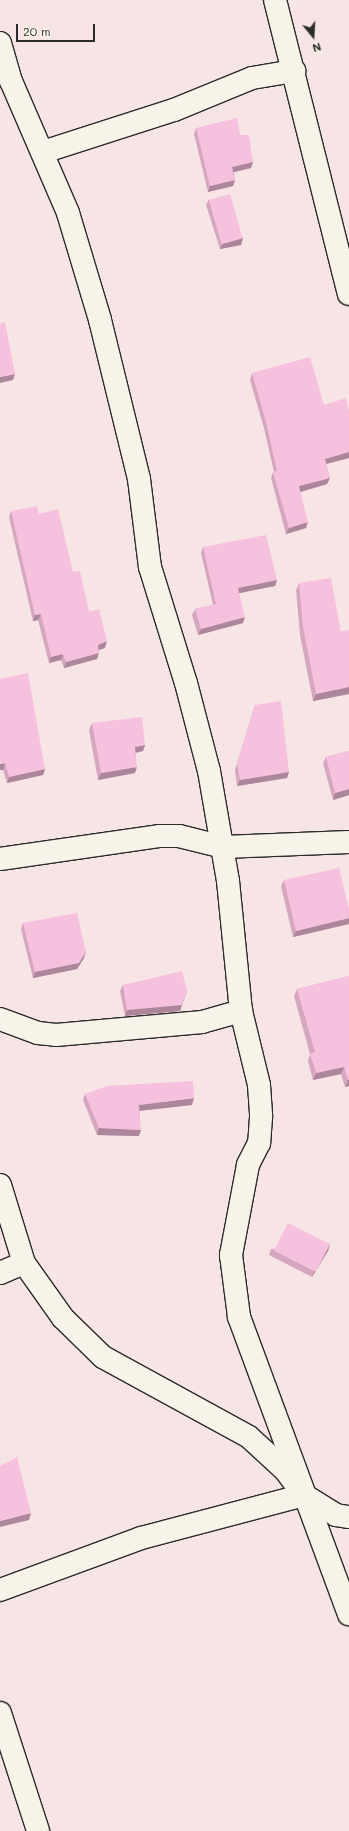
<!DOCTYPE html>
<style>
body{margin:0}
#map{position:relative;width:349px;height:1831px;overflow:hidden;background:#f7e4e5;font-family:Mali,sans-serif}
div>[style]{position:absolute}
[style*='--x']{left:calc(var(--x)*1px);top:calc(var(--y)*1px);width:calc(var(--w)*1px);rotate:calc(var(--a)*1deg)}
.roads{filter:drop-shadow(1px 0 #2b2b2b) drop-shadow(-1px 0 #2b2b2b) drop-shadow(0 1px #2b2b2b) drop-shadow(0 -1px #2b2b2b)}
.street>*{height:22px;margin:-11px;padding:0 11px;transform-origin:11px;border-radius:11px;background:#f7f3e8}
.wall>*{inset:0;background:#d4a6bf}
.shaded-wall>*{inset:0;background:#ac879b}
.building>*{inset:0;background:#f6c1de;transform-origin:0 0}
span{translate:-50% -50%;white-space:nowrap;text-align:center;line-height:1.15;-webkit-text-stroke:3px #f7f3e8;paint-order:stroke}
.north{position:absolute;left:293px;top:16px;width:40px;height:40px;-webkit-text-stroke:3px #f7f3e8;paint-order:stroke;rotate:162deg;font-size:11px;font-weight:700;line-height:16px;text-align:center;color:#2b2b2b}
.north::after{content:'';display:block;margin:auto;width:14px;height:18px;background:#2b2b2b;clip-path:polygon(50% 0,100% 100%,50% 72%,0 100%)}
.scale{position:absolute;left:16px;top:24px;width:79px;height:18px;box-sizing:border-box;border:2px solid #2b2b2b;border-top:0;padding-left:5px;font-size:12px;line-height:14px;white-space:nowrap;color:#2b2b2b;-webkit-text-stroke:3px #f7f3e8;paint-order:stroke}
</style>
<div id="map">
<div class="roads">
<div class="street">
<i style="--x:275;--y:0;--w:303;--a:75.9"></i>
<i style="--x:0;--y:43;--w:40;--a:74"></i>
<i style="--x:11;--y:81;--w:144;--a:66.6"></i>
<i style="--x:68;--y:213;--w:112;--a:73.3"></i>
<i style="--x:100;--y:320;--w:164;--a:76.2"></i>
<i style="--x:139;--y:479;--w:89;--a:82.9"></i>
<i style="--x:150;--y:567;--w:121;--a:72.8"></i>
<i style="--x:186;--y:683;--w:91;--a:75.4"></i>
<i style="--x:209;--y:771;--w:112;--a:80.2"></i>
<i style="--x:228;--y:881;--w:131;--a:84.3"></i>
<i style="--x:241;--y:1011;--w:76;--a:76.3"></i>
<i style="--x:259;--y:1085;--w:32;--a:86"></i>
<i style="--x:261;--y:1117;--w:26;--a:94"></i>
<i style="--x:259;--y:1143;--w:25;--a:117"></i>
<i style="--x:248;--y:1165;--w:92;--a:100.7"></i>
<i style="--x:231;--y:1255;--w:63;--a:82.6"></i>
<i style="--x:239;--y:1317;--w:317;--a:69.7"></i>
<i style="--x:43;--y:152;--w:138;--a:-17.8"></i>
<i style="--x:174;--y:110;--w:84;--a:-22.3"></i>
<i style="--x:252;--y:78;--w:43;--a:-9.5"></i>
<i style="--x:0;--y:859;--w:162;--a:-8.2"></i>
<i style="--x:160;--y:836;--w:19;--a:0"></i>
<i style="--x:179;--y:836;--w:45;--a:14"></i>
<i style="--x:223;--y:847;--w:126;--a:-2.3"></i>
<i style="--x:0;--y:1019;--w:40;--a:20.2"></i>
<i style="--x:38;--y:1033;--w:18;--a:6"></i>
<i style="--x:56;--y:1035;--w:147;--a:-5.1"></i>
<i style="--x:202;--y:1022;--w:41;--a:-15.8"></i>
<i style="--x:0;--y:1185;--w:82;--a:72.9"></i>
<i style="--x:24;--y:1263;--w:67;--a:54.7"></i>
<i style="--x:63;--y:1318;--w:56;--a:44.3"></i>
<i style="--x:103;--y:1357;--w:166;--a:28.7"></i>
<i style="--x:249;--y:1437;--w:49;--a:42.5"></i>
<i style="--x:285;--y:1470;--w:31;--a:53"></i>
<i style="--x:304;--y:1495;--w:38;--a:32"></i>
<i style="--x:336;--y:1515;--w:13;--a:9"></i>
<i style="--x:0;--y:1273;--w:26;--a:-23"></i>
<i style="--x:0;--y:1590;--w:150;--a:-20.2"></i>
<i style="--x:141;--y:1538;--w:169;--a:-14.8"></i>
<i style="--x:0;--y:1713;--w:124;--a:72.1"></i>
</div>
</div>
<div class="wall">
<i style="clip-path:polygon(196px 128px,240px 135px,253px 162px,251px 168px,234px 172px,235px 180px,233px 186px,208px 192px,194px 134px)"></i>
<i style="clip-path:polygon(209px 199px,243px 238px,241px 245px,220px 249px,206px 205px)"></i>
<i style="clip-path:polygon(252px 373px,324px 405px,349px 411px,349px 458px,326px 464px,330px 478px,327px 484px,300px 492px,306px 528px,286px 534px,271px 478px,273px 472px,274px 472px,264px 428px,250px 380px)"></i>
<i style="clip-path:polygon(11px 511px,39px 514px,73px 572px,89px 612px,105px 648px,99px 650px,97px 659px,64px 668px,61px 660px,49px 663px,38px 620px,33px 621px,9px 517px)"></i>
<i style="clip-path:polygon(203px 547px,277px 580px,275px 586px,239px 593px,243px 623px,198px 635px,192px 615px,195px 609px,213px 605px,201px 553px)"></i>
<i style="clip-path:polygon(299px 583px,341px 632px,349px 630px,349px 694px,313px 701px,300px 635px,296px 590px)"></i>
<i style="clip-path:polygon(0 679px,45px 769px,43px 775px,7px 783px,3px 770px)"></i>
<i style="clip-path:polygon(255px 705px,289px 772px,287px 778px,237px 786px,235px 770px)"></i>
<i style="clip-path:polygon(92px 723px,145px 745px,143px 751px,136px 753px,135px 773px,98px 780px,89px 730px)"></i>
<i style="clip-path:polygon(349px 751px,349px 795px,333px 800px,323px 763px,326px 757px)"></i>
<i style="clip-path:polygon(284px 880px,349px 924px,293px 937px,281px 886px)"></i>
<i style="clip-path:polygon(23px 923px,84px 958px,77px 969px,33px 978px,21px 929px)"></i>
<i style="clip-path:polygon(349px 976px,349px 1086px,345px 1087px,341px 1074px,313px 1080px,308px 1061px,310px 1054px,294px 996px,297px 989px)"></i>
<i style="clip-path:polygon(123px 985px,180px 1011px,125px 1016px,120px 991px)"></i>
<i style="clip-path:polygon(85px 1094px,192px 1105px,140px 1111px,139px 1136px,97px 1135px,83px 1100px)"></i>
<i style="clip-path:polygon(330px 1244px,328px 1251px,312px 1277px,269px 1255px,271px 1249px)"></i>
</div>
<div class="shaded-wall">
<i style="clip-path:polygon(253px 162px,251px 168px,230px 173px,232px 167px)"></i>
<i style="clip-path:polygon(235px 180px,233px 186px,208px 192px,210px 186px)"></i>
<i style="clip-path:polygon(243px 238px,241px 245px,220px 249px,223px 243px)"></i>
<i style="clip-path:polygon(15px 374px,13px 380px,0 383px,0 377px)"></i>
<i style="clip-path:polygon(349px 452px,349px 458px,322px 465px,325px 459px)"></i>
<i style="clip-path:polygon(330px 478px,327px 484px,297px 493px,299px 486px)"></i>
<i style="clip-path:polygon(308px 522px,306px 528px,286px 534px,289px 528px)"></i>
<i style="clip-path:polygon(277px 580px,275px 586px,235px 594px,238px 588px)"></i>
<i style="clip-path:polygon(41px 614px,38px 620px,33px 621px,35px 615px)"></i>
<i style="clip-path:polygon(245px 617px,243px 623px,198px 635px,201px 629px)"></i>
<i style="clip-path:polygon(107px 641px,105px 648px,95px 651px,98px 645px)"></i>
<i style="clip-path:polygon(99px 653px,97px 659px,64px 668px,66px 662px)"></i>
<i style="clip-path:polygon(63px 654px,61px 660px,49px 663px,51px 657px)"></i>
<i style="clip-path:polygon(349px 687px,349px 694px,313px 701px,316px 694px)"></i>
<i style="clip-path:polygon(145px 745px,143px 751px,133px 753px,135px 747px)"></i>
<i style="clip-path:polygon(5px 763px,3px 770px,0 770px,0 764px)"></i>
<i style="clip-path:polygon(137px 767px,135px 773px,98px 780px,101px 773px)"></i>
<i style="clip-path:polygon(45px 769px,43px 775px,7px 783px,9px 777px)"></i>
<i style="clip-path:polygon(289px 772px,287px 778px,237px 786px,240px 780px)"></i>
<i style="clip-path:polygon(349px 789px,349px 795px,333px 800px,335px 793px)"></i>
<i style="clip-path:polygon(349px 918px,349px 924px,293px 937px,296px 931px)"></i>
<i style="clip-path:polygon(86px 952px,84px 958px,77px 969px,33px 978px,35px 972px)"></i>
<i style="clip-path:polygon(187px 991px,180px 1011px,125px 1016px,127px 1010px)"></i>
<i style="clip-path:polygon(344px 1067px,341px 1074px,313px 1080px,316px 1073px)"></i>
<i style="clip-path:polygon(348px 1080px,349px 1080px,349px 1086px,345px 1087px)"></i>
<i style="clip-path:polygon(194px 1098px,192px 1105px,137px 1111px,139px 1105px)"></i>
<i style="clip-path:polygon(99px 1128px,141px 1130px,139px 1136px,97px 1135px)"></i>
<i style="clip-path:polygon(330px 1244px,328px 1251px,312px 1277px,314px 1271px)"></i>
<i style="clip-path:polygon(31px 1513px,29px 1520px,0 1527px,0 1521px)"></i>
</div>
<div class="building">
<i style="clip-path:polygon(237px 118px,240px 135px,249px 135px,253px 162px,232px 167px,235px 180px,210px 186px,196px 128px)"></i>
<i style="left:230px;top:194px;width:46px;height:22px;rotate:74deg"></i>
<i style="clip-path:polygon(5px 322px,15px 374px,0 377px,0 324px)"></i>
<i style="clip-path:polygon(310px 357px,324px 405px,346px 398px,349px 411px,349px 452px,325px 459px,330px 478px,299px 486px,308px 522px,289px 528px,273px 472px,277px 471px,266px 422px,252px 373px)"></i>
<i style="clip-path:polygon(37px 506px,39px 514px,58px 509px,73px 572px,80px 571px,89px 612px,99px 609px,107px 641px,98px 645px,99px 653px,66px 662px,63px 654px,51px 657px,41px 614px,35px 615px,11px 511px)"></i>
<i style="clip-path:polygon(266px 535px,277px 580px,238px 588px,245px 617px,201px 629px,195px 609px,216px 604px,203px 547px)"></i>
<i style="clip-path:polygon(331px 578px,341px 632px,349px 630px,349px 687px,316px 694px,303px 627px,299px 583px)"></i>
<i style="clip-path:polygon(28px 673px,45px 769px,9px 777px,5px 763px,0 764px,0 679px)"></i>
<i style="clip-path:polygon(281px 701px,289px 772px,240px 780px,237px 764px,255px 705px)"></i>
<i style="clip-path:polygon(142px 717px,145px 745px,135px 747px,137px 767px,101px 773px,92px 723px)"></i>
<i style="clip-path:polygon(349px 751px,349px 789px,335px 793px,326px 757px)"></i>
<i style="clip-path:polygon(339px 868px,349px 909px,349px 918px,296px 931px,284px 880px)"></i>
<i style="clip-path:polygon(77px 913px,86px 952px,79px 963px,35px 972px,23px 923px)"></i>
<i style="clip-path:polygon(182px 971px,187px 991px,182px 1005px,127px 1010px,123px 985px)"></i>
<i style="clip-path:polygon(349px 976px,349px 1080px,348px 1080px,344px 1067px,316px 1073px,310px 1054px,315px 1052px,297px 989px)"></i>
<i style="clip-path:polygon(193px 1081px,194px 1098px,139px 1105px,141px 1130px,99px 1128px,85px 1094px,107px 1086px)"></i>
<i style="left:288px;top:1223px;width:47px;height:31px;rotate:27deg"></i>
<i style="clip-path:polygon(17px 1457px,31px 1513px,0 1521px,0 1466px)"></i>
</div>
<div class="north">N</div>
<div class="scale">20 m</div>
</div>
